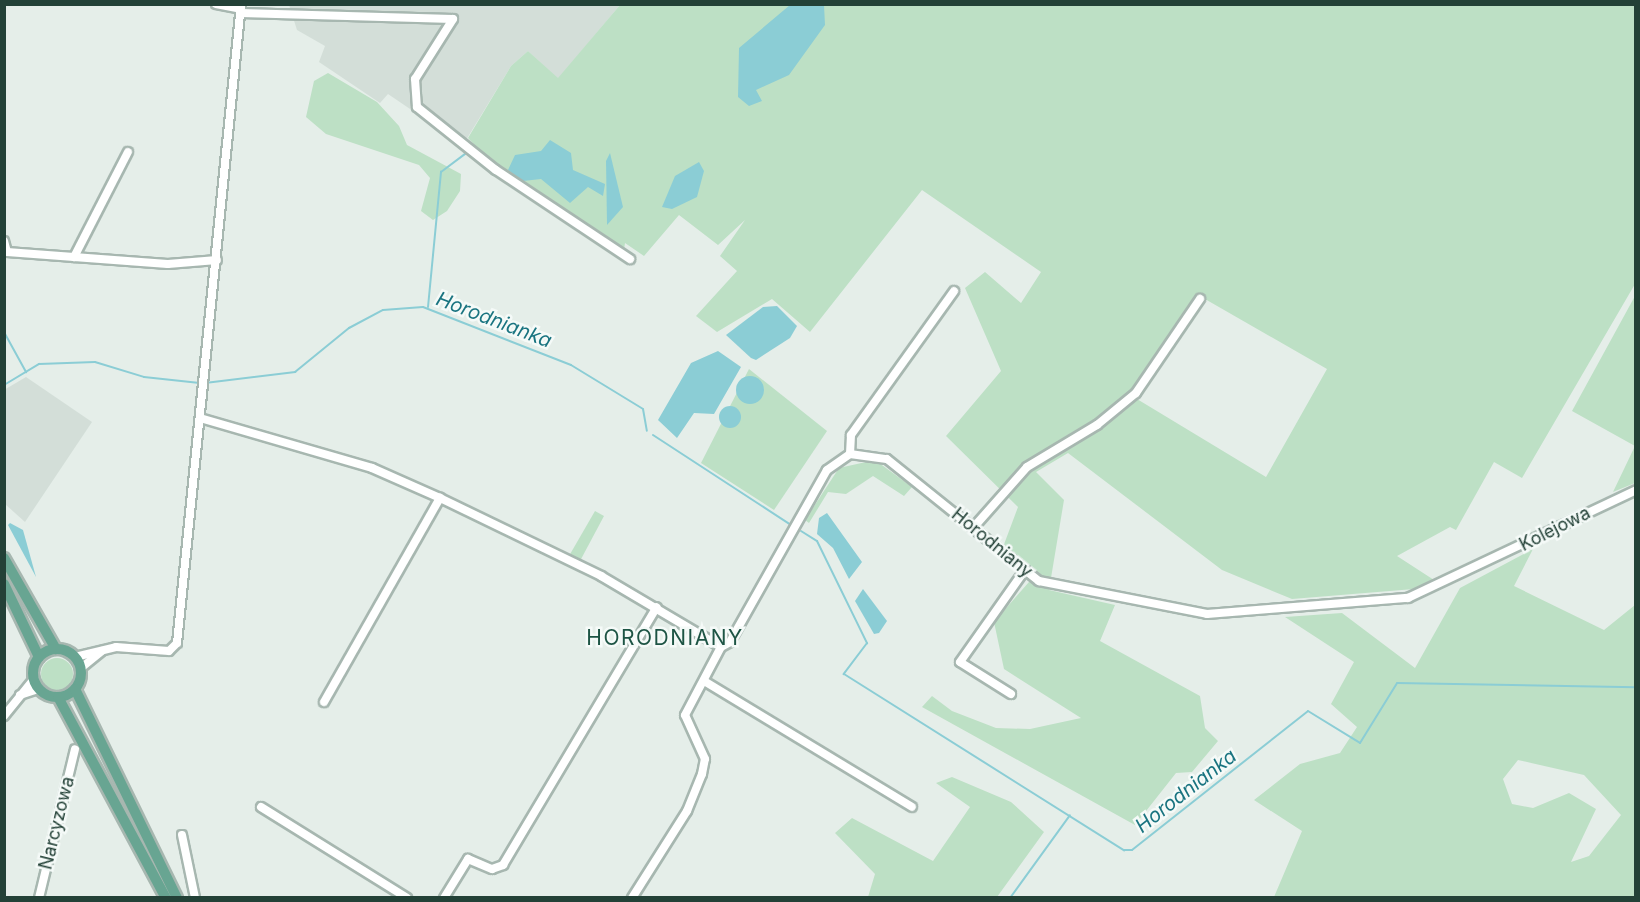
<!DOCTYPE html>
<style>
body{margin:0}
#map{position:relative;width:1640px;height:902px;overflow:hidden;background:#e5eee9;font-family:Inter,sans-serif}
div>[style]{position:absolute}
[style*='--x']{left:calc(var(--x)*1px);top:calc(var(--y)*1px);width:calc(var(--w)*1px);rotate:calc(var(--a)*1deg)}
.built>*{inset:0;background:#d3ded8}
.green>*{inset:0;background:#bde0c5}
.round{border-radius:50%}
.water>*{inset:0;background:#8bcdd5}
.stream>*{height:2px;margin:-1px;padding:0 1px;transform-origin:1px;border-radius:1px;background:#8bcdd5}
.roads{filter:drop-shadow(2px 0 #a7b7b0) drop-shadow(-2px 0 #a7b7b0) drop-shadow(0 2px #a7b7b0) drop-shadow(0 -2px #a7b7b0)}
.minor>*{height:8px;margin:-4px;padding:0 4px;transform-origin:4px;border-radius:4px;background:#fff}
.major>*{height:10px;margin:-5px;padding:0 5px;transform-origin:5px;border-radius:5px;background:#68a592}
.major>.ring{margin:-5px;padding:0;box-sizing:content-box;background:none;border:10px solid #68a592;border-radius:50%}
span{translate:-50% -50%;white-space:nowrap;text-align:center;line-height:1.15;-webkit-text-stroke:5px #f5faf8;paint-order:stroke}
.street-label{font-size:18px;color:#234137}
.water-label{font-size:20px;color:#1a7480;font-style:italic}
.quarter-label{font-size:21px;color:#1d5444;letter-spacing:1.5px}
.frame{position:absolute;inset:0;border:6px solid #234137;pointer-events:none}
</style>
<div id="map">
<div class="built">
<i style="clip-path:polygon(289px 5px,620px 5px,558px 79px,528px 51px,511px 66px,463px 145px,388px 94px,380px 103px,319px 62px,325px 46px,297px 30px)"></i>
<i style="clip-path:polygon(26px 377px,92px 422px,25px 522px,5px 504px,4px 390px)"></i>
</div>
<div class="green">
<i style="clip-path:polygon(evenodd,620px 5px,1635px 5px,1635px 284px,1522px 478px,1494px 462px,1456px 530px,1450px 527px,1397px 556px,1434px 580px,1414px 589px,1292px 599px,1222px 570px,1068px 453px,1036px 472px,1064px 500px,1049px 590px,1115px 605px,1100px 641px,1200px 696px,1205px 728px,1218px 741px,1192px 772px,1176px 773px,1135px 825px,922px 707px,932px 696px,952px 711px,996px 728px,1030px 729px,1081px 718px,1004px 669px,994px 622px,1036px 574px,1003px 547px,1018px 507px,946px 436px,1001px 371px,965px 288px,985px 272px,1021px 303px,1041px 272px,922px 190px,810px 332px,772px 299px,717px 332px,696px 316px,737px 271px,720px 256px,745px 220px,718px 245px,679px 215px,644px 256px,625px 243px,624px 250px,485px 156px,468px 138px,511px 66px,528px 51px,558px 78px,620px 5px,1198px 295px,1327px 369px,1266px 477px,1132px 396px,1198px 295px)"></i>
<i style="clip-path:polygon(328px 73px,377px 102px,399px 126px,407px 145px,461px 174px,460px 191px,447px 211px,433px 220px,421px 211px,430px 178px,419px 165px,326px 134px,306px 117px,314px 81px)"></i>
<i style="clip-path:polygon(1635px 296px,1635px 483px,1613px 492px,1635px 446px,1572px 411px)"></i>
<i style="clip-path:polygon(749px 369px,827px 431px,774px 510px,701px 463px)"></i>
<i style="clip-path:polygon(875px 460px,912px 487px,904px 496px,873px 476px,846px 494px,828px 492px,809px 523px,805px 520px,839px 468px)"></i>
<i style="clip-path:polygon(595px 511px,604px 516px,580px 561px,569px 556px)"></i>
<i style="clip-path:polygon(evenodd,1533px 549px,1514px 586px,1604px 630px,1635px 605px,1635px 897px,1274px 897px,1302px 831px,1254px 800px,1300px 764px,1340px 753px,1357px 727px,1331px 704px,1354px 662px,1285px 617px,1342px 613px,1415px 668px,1460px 588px,1533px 549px,1518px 760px,1584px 775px,1621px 815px,1589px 856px,1571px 862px,1596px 809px,1569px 793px,1533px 808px,1512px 804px,1503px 779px,1518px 760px)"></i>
<i class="round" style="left:41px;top:658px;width:32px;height:32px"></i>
<i style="clip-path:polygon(952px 777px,1011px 802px,1044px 832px,997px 897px,868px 897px,875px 874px,835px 833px,852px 818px,933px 861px,970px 807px,936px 783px)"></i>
</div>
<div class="water">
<i style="clip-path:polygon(790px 5px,824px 5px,825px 25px,789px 75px,756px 90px,762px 101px,749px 106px,738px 97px,739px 48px)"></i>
<i style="clip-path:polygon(550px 140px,571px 153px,573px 170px,605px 184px,603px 196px,588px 187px,570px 203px,541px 179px,523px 181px,508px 170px,515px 155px,541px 151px)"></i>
<i style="clip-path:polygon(610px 153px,623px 207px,607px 225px,606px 161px)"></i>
<i style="clip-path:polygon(699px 162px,704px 171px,697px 197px,672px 209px,662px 207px,675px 176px)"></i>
<i style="clip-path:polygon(777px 306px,797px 326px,790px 338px,756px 360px,751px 358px,726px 335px,763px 307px)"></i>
<i style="clip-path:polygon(718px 351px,741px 367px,714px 414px,694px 413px,677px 438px,658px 420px,691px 363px)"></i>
<i class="round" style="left:736px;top:376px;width:28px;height:28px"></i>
<i class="round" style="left:719px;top:406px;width:22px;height:22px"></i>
<i style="clip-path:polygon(827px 513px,862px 562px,849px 579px,833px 548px,817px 534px,819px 518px)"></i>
<i style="clip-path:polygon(10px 523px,23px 530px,36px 577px,8px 525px)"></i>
<i style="clip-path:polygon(863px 589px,887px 621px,879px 633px,874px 634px,855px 601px)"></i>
</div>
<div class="stream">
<i style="--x:428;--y:307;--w:136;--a:-84.5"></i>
<i style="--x:441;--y:172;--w:31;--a:-37"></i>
<i style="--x:4;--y:332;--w:46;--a:61.2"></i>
<i style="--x:205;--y:383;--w:91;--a:-7"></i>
<i style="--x:295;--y:372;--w:70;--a:-39.2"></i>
<i style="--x:349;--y:328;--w:38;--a:-28"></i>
<i style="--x:383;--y:310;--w:40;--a:-4.3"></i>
<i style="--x:423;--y:307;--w:159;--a:21.4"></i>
<i style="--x:571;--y:365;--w:84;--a:31.4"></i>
<i style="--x:643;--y:409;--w:22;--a:80"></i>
<i style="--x:4;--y:385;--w:41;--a:-31"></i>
<i style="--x:39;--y:364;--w:56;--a:-2"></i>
<i style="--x:95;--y:362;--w:51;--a:17"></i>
<i style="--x:144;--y:377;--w:56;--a:6.1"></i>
<i style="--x:653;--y:435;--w:165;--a:33.1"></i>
<i style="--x:801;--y:531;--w:19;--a:32"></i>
<i style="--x:817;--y:541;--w:114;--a:63.9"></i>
<i style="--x:867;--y:643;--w:39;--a:127"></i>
<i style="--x:844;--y:674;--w:331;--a:32.2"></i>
<i style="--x:1124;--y:850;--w:8;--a:0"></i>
<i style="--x:1132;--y:850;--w:224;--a:-38.3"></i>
<i style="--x:1308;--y:711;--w:61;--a:31.6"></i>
<i style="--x:1360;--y:743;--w:70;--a:-58.3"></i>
<i style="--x:1397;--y:683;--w:239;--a:1"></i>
<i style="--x:1010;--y:898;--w:102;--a:-54.1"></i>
</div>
<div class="roads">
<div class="minor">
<i style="--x:216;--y:4;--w:25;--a:11"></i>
<i style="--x:241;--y:13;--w:212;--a:1.6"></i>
<i style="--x:453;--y:19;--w:71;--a:122.3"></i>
<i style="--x:415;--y:79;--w:28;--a:86"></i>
<i style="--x:417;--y:107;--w:101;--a:38.6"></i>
<i style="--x:496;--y:170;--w:161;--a:33.6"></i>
<i style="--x:4;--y:241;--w:11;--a:75"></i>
<i style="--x:7;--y:252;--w:161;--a:4.3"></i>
<i style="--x:168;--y:264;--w:49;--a:-4.7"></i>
<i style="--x:74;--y:257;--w:118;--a:-62.8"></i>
<i style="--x:200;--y:418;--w:179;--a:16.2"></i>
<i style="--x:372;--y:468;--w:74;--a:23.8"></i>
<i style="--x:440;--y:498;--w:179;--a:25.8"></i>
<i style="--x:601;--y:576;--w:139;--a:30.6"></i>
<i style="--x:721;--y:647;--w:10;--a:-29"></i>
<i style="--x:730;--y:642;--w:197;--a:-60.6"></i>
<i style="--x:827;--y:470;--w:28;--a:-35"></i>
<i style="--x:850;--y:454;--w:37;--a:8"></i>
<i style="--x:887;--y:459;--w:195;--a:38.8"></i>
<i style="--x:1039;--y:581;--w:171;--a:11.1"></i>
<i style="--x:1207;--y:614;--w:202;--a:-4.6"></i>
<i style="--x:1408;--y:598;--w:252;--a:-25.3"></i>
<i style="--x:850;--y:454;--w:19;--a:-87"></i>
<i style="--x:851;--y:435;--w:177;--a:-54.4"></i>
<i style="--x:973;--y:528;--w:81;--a:-48.5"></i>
<i style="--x:1027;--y:467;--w:82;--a:-31"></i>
<i style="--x:1097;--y:425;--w:50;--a:-39.4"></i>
<i style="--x:1136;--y:393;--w:114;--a:-55.8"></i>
<i style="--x:75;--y:657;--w:42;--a:-13.7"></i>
<i style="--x:116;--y:647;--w:53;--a:4.3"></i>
<i style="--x:169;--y:651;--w:11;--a:-45"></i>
<i style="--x:177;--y:643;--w:642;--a:-84.28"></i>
<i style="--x:81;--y:668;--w:27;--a:-39"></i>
<i style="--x:704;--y:681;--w:243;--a:31.2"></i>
<i style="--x:1011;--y:694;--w:60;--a:-147.9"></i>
<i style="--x:960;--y:662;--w:113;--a:-54.8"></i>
<i style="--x:20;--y:695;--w:20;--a:-18"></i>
<i style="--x:324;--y:702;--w:235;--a:-60.4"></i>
<i style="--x:4;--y:716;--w:48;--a:-51"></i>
<i style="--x:261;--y:807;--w:172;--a:31.9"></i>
<i style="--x:182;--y:835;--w:64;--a:78.3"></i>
<i style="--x:39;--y:898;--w:153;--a:-76.4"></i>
<i style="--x:444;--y:898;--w:46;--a:-58.4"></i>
<i style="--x:468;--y:859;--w:26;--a:23"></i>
<i style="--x:492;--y:869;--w:12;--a:-20"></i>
<i style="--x:503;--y:865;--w:300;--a:-59.2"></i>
<i style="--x:632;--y:898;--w:103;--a:-57.7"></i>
<i style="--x:687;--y:811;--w:40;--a:-68"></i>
<i style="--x:702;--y:774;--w:15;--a:-79"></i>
<i style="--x:705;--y:759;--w:48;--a:-114.4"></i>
<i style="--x:685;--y:715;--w:77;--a:-62.1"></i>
</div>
<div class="major">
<i style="--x:4;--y:558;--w:105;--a:60.3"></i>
<i style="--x:4;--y:584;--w:81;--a:64.4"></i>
<i class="ring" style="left:33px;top:649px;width:38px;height:38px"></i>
<i style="--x:75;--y:689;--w:233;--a:64"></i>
<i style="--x:58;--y:697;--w:228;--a:61.8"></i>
</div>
</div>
<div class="street-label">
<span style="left:1555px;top:529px;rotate:-27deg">Kolejowa</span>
<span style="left:992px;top:543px;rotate:39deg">Horodniany</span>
<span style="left:57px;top:823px;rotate:-76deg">Narcyzowa</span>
</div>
<div class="water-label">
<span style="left:494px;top:320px;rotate:21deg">Horodnianka</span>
<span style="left:1186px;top:791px;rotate:-38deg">Horodnianka</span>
</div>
<div class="quarter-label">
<span style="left:665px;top:638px">HORODNIANY</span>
</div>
<div class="frame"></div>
</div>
